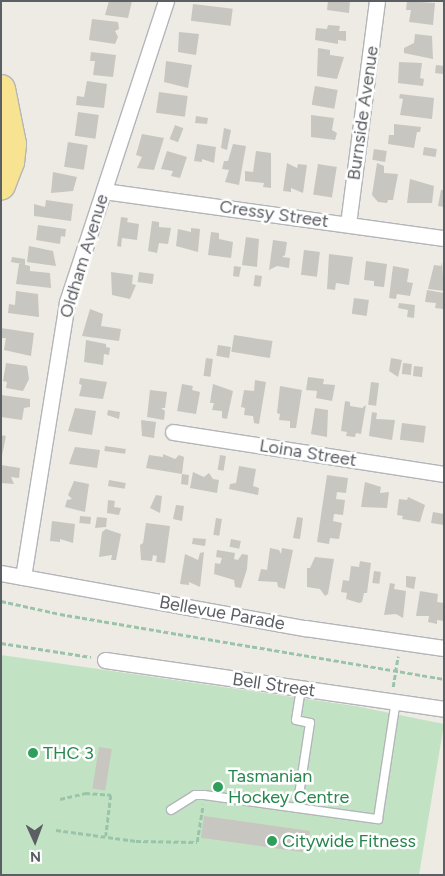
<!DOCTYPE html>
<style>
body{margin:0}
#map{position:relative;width:445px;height:876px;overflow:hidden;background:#edebe3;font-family:Figtree,sans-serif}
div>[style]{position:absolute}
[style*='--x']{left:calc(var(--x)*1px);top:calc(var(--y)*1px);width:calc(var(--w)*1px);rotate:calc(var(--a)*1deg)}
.green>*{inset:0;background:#c1e3c3}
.building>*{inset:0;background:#c8c6c0;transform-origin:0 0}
.path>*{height:2.5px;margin-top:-1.25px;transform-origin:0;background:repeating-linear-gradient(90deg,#9ac4a9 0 5px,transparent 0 7.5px)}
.roads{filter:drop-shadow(1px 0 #b3b5ba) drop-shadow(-1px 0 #b3b5ba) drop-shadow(0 1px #b3b5ba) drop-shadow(0 -1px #b3b5ba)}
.lane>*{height:8px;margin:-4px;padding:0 4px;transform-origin:4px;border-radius:4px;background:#fff}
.street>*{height:15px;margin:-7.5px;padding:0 7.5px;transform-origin:7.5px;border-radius:7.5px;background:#fff}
.highway>*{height:28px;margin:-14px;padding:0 14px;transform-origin:14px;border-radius:14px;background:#f7e390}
.dots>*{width:14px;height:14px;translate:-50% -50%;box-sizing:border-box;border:2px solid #fff;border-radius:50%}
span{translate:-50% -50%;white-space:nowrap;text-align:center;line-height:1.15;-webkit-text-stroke:5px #fff;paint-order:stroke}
.street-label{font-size:18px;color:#5b5e63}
.leisure-label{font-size:18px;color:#27864d}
.left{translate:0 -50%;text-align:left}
.frame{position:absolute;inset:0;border:2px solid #5b5e63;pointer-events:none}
.north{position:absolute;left:10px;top:816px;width:50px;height:50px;-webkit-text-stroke:4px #fff;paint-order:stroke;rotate:178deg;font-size:14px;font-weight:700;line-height:20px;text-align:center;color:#5b5e63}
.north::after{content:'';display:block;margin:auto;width:18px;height:22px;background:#5b5e63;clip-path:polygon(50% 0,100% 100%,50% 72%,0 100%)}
</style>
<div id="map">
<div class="green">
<i style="clip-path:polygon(1px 655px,355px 706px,444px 724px,419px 875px,1px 875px)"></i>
</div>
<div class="building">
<i style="clip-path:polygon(109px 1px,132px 1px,128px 18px,105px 15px)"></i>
<i style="clip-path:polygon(328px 1px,350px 1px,349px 13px,327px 10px)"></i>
<i style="clip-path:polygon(407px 1px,435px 3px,433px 25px,409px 22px,411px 10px,406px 10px)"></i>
<i style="left:193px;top:4px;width:40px;height:17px;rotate:7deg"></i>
<i style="clip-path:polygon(92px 19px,118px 22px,119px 29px,115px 31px,118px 37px,115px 44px,89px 40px)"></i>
<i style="clip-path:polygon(328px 25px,340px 26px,339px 31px,346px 31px,346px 41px,338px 40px,338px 44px,315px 40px,316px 28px,327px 29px)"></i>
<i style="clip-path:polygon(179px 32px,199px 34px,196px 55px,178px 52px)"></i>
<i style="clip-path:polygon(415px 34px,432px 36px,433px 59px,404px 53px,404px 48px,414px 43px)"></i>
<i style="clip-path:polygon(318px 48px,330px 50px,330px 55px,344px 57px,337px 79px,317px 76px)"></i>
<i style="clip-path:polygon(91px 52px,116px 55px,113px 77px,93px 75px,95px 61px,90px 61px)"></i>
<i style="clip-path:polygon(166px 61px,192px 65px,188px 88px,164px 82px)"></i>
<i style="clip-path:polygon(399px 62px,422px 63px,420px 78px,424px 79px,423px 86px,398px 83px)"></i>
<i style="left:436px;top:65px;width:8px;height:8px;rotate:7deg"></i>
<i style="clip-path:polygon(87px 81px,107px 84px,104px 108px,76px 105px,77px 96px,84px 97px)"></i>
<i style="left:315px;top:86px;width:23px;height:19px;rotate:10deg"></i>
<i style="left:159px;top:92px;width:29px;height:21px;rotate:8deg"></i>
<i style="clip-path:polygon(400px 94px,434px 98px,432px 119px,400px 115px,403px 99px,399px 98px)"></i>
<i style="left:78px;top:112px;width:21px;height:24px;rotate:8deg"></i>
<i style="clip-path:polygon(311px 115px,334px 118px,332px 130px,337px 133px,335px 140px,311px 137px)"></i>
<i style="clip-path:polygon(196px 116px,208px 118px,207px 124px,195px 123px)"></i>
<i style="clip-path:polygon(394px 124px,421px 127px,420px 132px,417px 132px,414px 148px,388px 144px,389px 135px,394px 135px)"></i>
<i style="left:175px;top:125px;width:9px;height:15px;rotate:21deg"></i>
<i style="clip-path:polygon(224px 128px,231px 130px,227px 150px,221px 148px)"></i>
<i style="clip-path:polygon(142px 134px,164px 138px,154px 170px,137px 168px,142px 157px,136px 155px)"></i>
<i style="left:68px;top:142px;width:20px;height:25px;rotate:9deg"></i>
<i style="clip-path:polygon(197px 144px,216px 147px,214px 163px,202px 159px,202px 162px,194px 161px)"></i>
<i style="clip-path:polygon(233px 144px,246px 146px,239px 185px,225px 182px,229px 170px,222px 169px,224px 161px,228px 161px)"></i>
<i style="left:424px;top:147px;width:13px;height:8px;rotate:9deg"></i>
<i style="left:374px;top:149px;width:13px;height:11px;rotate:9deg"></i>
<i style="clip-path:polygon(167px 151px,187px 157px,180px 178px,171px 176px,173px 171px,161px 169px)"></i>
<i style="clip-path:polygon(256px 151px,271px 153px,271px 188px,263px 187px,264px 183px,245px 181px,245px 171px,253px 172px)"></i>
<i style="clip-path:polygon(287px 163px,297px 168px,298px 164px,307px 165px,303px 193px,291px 188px,291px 192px,283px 191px)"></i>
<i style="clip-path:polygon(377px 163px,384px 166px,384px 173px,398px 174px,393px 200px,388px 200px,387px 203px,378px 202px,372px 195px)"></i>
<i style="left:318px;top:164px;width:19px;height:31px;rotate:9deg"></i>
<i style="clip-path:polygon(53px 172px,77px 177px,73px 191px,51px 193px)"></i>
<i style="clip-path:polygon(410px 179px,434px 186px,432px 203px,407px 203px)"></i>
<i style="clip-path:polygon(441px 190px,444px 190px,444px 207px,438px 206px)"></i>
<i style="clip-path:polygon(46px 200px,73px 204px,71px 221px,34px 216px,34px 204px,45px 207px)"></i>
<i style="clip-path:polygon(121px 217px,128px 218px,127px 222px,139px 224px,137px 240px,122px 238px,121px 247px,117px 246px)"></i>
<i style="clip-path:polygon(152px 221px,159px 222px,159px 227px,171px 228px,168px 244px,159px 243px,157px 253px,148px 251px)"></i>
<i style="clip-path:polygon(38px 225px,66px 229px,65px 237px,61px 236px,60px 244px,36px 240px)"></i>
<i style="clip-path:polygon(191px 228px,200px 229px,198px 252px,176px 246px,178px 229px,191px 232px)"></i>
<i style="clip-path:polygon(211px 232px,219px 233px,219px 239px,233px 242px,231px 258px,208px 255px)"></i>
<i style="clip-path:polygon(246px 237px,259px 239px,257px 267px,242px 265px)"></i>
<i style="clip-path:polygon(273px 240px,287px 242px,285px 255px,282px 257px,290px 258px,289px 268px,277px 266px,269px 270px)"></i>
<i style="clip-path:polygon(29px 246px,53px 251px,56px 266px,27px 262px)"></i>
<i style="left:304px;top:250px;width:16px;height:25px;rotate:7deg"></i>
<i style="clip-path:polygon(329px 254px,353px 257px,349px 285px,336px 283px,335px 290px,327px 289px)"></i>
<i style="clip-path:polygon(12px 257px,25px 259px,25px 265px,30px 266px,30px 271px,50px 273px,51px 288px,16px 284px,19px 264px,22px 264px,11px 262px)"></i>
<i style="clip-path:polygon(366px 261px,387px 264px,384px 287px,374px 286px,374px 281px,364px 280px)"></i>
<i style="clip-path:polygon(442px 262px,444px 291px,428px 289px,434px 265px,441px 266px)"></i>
<i style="clip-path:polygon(234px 266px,241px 267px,239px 277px,233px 276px)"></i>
<i style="clip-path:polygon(393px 266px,409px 269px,407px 282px,413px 283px,410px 296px,397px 294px,396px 299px,389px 298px)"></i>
<i style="clip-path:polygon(111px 272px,133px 275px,132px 284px,136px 285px,130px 299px,112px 295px)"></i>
<i style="left:139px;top:272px;width:15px;height:10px;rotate:8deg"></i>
<i style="left:255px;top:275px;width:7px;height:11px;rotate:8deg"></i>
<i style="clip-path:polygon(427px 290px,444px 293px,443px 309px,435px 308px,436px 303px,425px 302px)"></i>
<i style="clip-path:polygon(16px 291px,38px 294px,39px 317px,8px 313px,9px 304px,15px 305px)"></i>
<i style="left:354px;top:298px;width:15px;height:16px;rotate:8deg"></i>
<i style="clip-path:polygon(399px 303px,415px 305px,414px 318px,407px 317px,408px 310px,398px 308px)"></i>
<i style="clip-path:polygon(90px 309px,103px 314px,101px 326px,121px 329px,119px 341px,82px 336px)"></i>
<i style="clip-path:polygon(1px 328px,34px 333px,31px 356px,4px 350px,6px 338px,1px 338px)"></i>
<i style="left:234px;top:335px;width:39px;height:17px;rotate:9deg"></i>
<i style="clip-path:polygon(86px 340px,106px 344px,106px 347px,110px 348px,109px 355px,104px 354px,103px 365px,84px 362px)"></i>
<i style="left:218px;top:345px;width:13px;height:11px;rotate:9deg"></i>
<i style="left:206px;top:358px;width:7px;height:18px;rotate:8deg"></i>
<i style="clip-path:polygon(391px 358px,402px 360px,398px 377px,389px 371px)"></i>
<i style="clip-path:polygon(6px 363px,27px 366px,29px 379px,23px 391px,6px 388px,7px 382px,3px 381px)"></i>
<i style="left:403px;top:363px;width:9px;height:11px;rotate:6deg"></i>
<i style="left:414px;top:366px;width:9px;height:10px;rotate:6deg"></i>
<i style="clip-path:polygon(308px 377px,324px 379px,323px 384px,335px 385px,332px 401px,316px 398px,317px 391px,306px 390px)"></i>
<i style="clip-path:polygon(80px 378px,107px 382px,103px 399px,79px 396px,82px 385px,79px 384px)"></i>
<i style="clip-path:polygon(255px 380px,266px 382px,259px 424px,254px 423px,253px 416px,244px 415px,245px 408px,241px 407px,244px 390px,254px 391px)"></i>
<i style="left:371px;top:382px;width:8px;height:23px;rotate:7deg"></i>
<i style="clip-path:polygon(182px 384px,193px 386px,192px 390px,200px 392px,196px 414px,177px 411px)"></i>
<i style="clip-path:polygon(213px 384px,233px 391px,227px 419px,222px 418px,222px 411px,212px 410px,214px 403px,210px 403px)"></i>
<i style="clip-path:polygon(280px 386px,302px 390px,296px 428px,290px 428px,290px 421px,279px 420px,280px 414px,277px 413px)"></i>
<i style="clip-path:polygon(150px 390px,167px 392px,165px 408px,161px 408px,165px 411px,164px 420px,147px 417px)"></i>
<i style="clip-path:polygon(1px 395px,30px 399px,30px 407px,24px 408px,22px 420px,1px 417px)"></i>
<i style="clip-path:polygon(345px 401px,350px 402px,350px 406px,362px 408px,366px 405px,361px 434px,356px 433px,355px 437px,346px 436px,347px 432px,341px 431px)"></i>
<i style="clip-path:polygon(75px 408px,96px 411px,92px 435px,68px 431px)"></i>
<i style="clip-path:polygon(315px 408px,328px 410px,327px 437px,311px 434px)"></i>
<i style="clip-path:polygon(108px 410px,120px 412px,119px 419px,107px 415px)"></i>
<i style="clip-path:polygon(372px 412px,377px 413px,376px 419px,395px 420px,392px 440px,369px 436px)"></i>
<i style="clip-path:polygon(141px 420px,156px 422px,154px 438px,142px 436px)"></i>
<i style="left:402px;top:423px;width:24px;height:17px;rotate:7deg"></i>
<i style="left:1px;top:435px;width:5px;height:20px;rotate:11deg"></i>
<i style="left:105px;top:446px;width:21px;height:5px;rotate:8deg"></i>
<i style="clip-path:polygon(75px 447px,100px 450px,97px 468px,69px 464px)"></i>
<i style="clip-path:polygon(163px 454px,175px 459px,179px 455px,184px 457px,182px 474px,189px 475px,188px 485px,181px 484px,182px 474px,146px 468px,149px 455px,163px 457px)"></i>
<i style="left:220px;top:455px;width:6px;height:15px;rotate:9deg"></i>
<i style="clip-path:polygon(1px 465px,20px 468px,19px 478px,11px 477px,14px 484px,1px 483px)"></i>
<i style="clip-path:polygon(239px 466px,256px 469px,253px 486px,259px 488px,258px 495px,229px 489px,230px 484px,236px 483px)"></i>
<i style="clip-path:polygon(193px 472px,204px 477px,209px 473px,213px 479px,219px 480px,217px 493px,190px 488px)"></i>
<i style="clip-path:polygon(327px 475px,348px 478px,346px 493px,337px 492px,336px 499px,345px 500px,343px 515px,334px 514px,333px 521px,342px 523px,339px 539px,330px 538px,329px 544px,317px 542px)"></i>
<i style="left:109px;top:480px;width:17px;height:6px;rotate:10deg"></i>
<i style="clip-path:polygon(74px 481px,89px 484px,85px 512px,65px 507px,67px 500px,72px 499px,68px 495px)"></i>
<i style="clip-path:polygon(365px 482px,381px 487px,380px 493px,389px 492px,387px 508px,361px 507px)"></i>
<i style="clip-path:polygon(156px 495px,162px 496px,160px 513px,150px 508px)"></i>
<i style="clip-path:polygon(408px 497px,425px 505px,420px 522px,402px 519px,403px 516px,397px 515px,399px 499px,407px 500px)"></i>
<i style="clip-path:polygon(108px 500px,115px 501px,114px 507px,121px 508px,119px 515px,107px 513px)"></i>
<i style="clip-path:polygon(176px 505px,184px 506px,182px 521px,173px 519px)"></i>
<i style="clip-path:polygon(433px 512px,444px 514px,444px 525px,431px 523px)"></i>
<i style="left:80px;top:516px;width:11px;height:7px;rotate:5deg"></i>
<i style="clip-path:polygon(97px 517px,107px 518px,106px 527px,95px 528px)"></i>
<i style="clip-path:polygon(297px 517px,303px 518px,300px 539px,293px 538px)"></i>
<i style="left:216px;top:518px;width:6px;height:17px;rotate:9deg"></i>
<i style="clip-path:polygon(52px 521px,75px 524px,73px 543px,60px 539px,60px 542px,50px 541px)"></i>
<i style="clip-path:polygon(146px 523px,170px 526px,165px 563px,156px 562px,157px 556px,153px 555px,152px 561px,141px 560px,140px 545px,143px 543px)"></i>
<i style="clip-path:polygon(106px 529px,121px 534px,116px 560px,111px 560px,112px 555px,99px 557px,102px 532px)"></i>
<i style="clip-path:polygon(193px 538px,206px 539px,205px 546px,192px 544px)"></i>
<i style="left:231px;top:539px;width:10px;height:8px;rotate:11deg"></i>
<i style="clip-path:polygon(270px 548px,279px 550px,281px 554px,282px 548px,293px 550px,285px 589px,278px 587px,277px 582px,258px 581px,261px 569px,267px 570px)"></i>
<i style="clip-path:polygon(217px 550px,235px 553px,234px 559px,238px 560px,242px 554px,248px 555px,247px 569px,241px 588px,235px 587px,234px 580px,214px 574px,215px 563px,220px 564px,222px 558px,216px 557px)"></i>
<i style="clip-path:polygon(204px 552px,200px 587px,189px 582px,189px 585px,180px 584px,185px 554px,198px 560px,200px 553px)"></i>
<i style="clip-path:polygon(315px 557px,334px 559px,328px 594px,325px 596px,320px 589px,307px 587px,307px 568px,310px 568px)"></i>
<i style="clip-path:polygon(360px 561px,371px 563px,367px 593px,364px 593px,362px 602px,359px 603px,346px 599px,347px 593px,341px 592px,343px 580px,349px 581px,351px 566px,359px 567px)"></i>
<i style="left:374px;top:571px;width:7px;height:12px;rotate:8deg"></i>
<i style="clip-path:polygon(406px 576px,416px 577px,414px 589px,406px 587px)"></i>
<i style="clip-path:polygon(390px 583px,395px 584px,394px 589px,406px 591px,403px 618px,396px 614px,384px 615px)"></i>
<i style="clip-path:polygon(420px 591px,438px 594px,437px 602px,444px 603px,444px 621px,437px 620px,437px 624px,428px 622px,429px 616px,416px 616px)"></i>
<i style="left:99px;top:747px;width:13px;height:42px;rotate:9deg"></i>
<i style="left:204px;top:816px;width:107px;height:22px;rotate:8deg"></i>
</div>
<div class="path">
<i style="--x:1;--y:601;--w:60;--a:12.4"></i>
<i style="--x:60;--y:614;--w:389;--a:9.6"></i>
<i style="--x:1;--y:643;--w:91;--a:8.8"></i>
<i style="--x:393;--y:687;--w:31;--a:-81"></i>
<i style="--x:60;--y:799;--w:26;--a:-13"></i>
<i style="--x:85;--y:793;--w:26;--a:4"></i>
<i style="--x:111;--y:795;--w:41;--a:97"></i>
<i style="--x:56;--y:830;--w:81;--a:7.8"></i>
<i style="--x:136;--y:841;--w:61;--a:0.9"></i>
<i style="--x:197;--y:842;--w:38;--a:-81"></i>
</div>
<div class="roads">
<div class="lane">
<i style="--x:297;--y:808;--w:86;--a:-81.3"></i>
<i style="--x:310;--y:723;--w:14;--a:-168"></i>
<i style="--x:296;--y:720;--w:31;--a:-81"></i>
<i style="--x:171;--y:810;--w:28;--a:-32"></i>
<i style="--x:195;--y:795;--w:9;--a:0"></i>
<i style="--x:204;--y:795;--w:176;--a:7.9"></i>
<i style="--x:378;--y:819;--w:120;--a:-81.4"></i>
</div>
<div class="street">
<i style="--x:104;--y:191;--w:343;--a:7.9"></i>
<i style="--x:348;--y:224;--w:225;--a:-82.6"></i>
<i style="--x:173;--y:432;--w:274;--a:8.8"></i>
<i style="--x:1;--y:573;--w:309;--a:10.3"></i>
<i style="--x:305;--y:628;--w:140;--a:8.2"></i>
<i style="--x:23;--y:577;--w:278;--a:-80.9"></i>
<i style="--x:67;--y:302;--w:317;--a:-71.8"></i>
<i style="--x:105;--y:660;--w:343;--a:8.2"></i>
</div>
<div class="highway">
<i style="--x:1;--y:89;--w:56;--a:78.7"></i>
<i style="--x:12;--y:144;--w:18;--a:96"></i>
<i style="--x:10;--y:162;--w:25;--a:111"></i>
</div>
</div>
<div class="dots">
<i style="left:33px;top:753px;background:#2e9e5b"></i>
<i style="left:218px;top:787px;background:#2e9e5b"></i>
<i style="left:272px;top:841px;background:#2e9e5b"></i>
</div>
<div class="street-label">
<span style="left:363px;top:113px;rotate:-82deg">Burnside Avenue</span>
<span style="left:274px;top:214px;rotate:8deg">Cressy Street</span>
<span style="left:84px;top:256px;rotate:-73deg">Oldham Avenue</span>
<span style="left:308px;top:453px;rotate:9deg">Loina Street</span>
<span style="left:222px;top:613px;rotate:10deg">Bellevue Parade</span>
<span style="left:274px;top:685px;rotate:8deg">Bell Street</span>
</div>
<div class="leisure-label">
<span class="left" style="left:43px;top:753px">THC 3</span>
<span class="left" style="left:228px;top:787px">Tasmanian<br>Hockey Centre</span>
<span class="left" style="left:282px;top:841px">Citywide Fitness</span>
</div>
<div class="frame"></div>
<div class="north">N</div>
</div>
